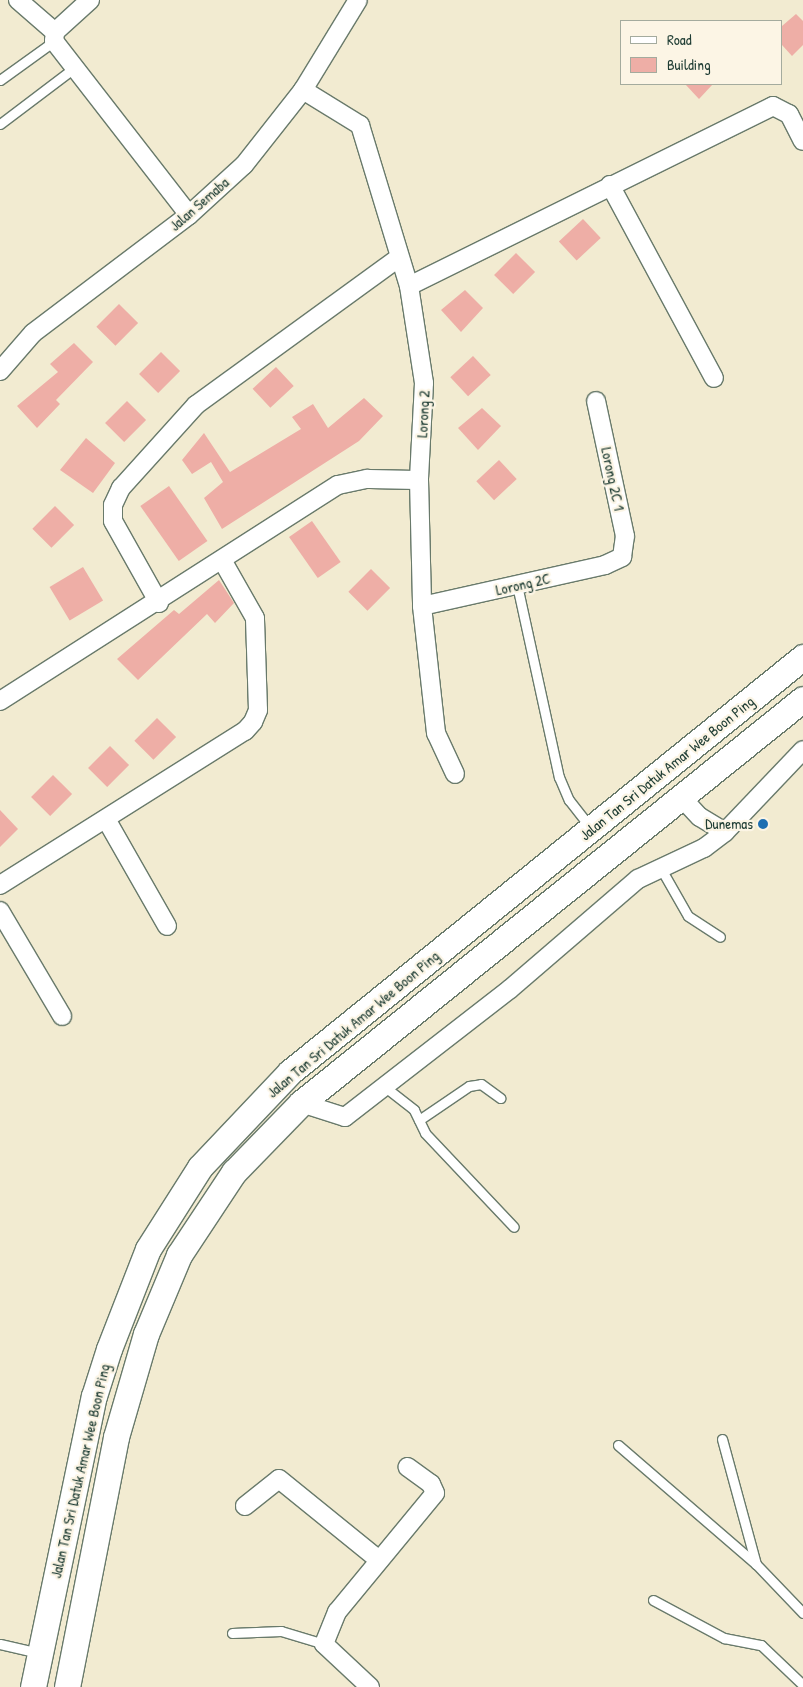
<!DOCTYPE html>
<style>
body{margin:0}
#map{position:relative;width:803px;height:1687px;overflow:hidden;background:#f2ebd1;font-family:"Patrick Hand",sans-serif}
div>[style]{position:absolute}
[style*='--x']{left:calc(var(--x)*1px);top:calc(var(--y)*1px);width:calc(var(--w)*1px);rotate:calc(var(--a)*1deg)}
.building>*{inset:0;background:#eeaea6;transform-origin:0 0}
.roads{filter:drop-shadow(1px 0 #697a6b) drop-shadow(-1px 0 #697a6b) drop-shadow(0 1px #697a6b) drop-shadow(0 -1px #697a6b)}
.lane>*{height:9px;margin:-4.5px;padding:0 4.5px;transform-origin:4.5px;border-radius:4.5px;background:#fff}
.street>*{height:18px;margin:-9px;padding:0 9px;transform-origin:9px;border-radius:9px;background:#fff}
.secondary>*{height:25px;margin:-12.5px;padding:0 12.5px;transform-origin:12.5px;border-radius:12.5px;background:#fff}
.dots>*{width:14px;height:14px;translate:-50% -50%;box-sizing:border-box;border:2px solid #fcf5e5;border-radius:50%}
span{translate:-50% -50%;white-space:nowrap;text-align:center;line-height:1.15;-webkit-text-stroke:4.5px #fcf5e5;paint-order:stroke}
.street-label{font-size:15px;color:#1f3d34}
.poi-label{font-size:15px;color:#1f3d34}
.right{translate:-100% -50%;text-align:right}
.legend{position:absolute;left:620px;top:20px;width:162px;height:65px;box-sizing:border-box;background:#fcf5e5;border:1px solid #a4ab9e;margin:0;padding:6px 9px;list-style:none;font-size:15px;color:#1f3d34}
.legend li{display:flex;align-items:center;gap:10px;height:25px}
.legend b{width:25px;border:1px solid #a4ab9e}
</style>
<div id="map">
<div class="building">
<i style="clip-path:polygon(796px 14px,803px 21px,803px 45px,792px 56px,782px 45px,782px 26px)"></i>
<i style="clip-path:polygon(685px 84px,713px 84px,699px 99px)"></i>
<i style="left:583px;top:219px;width:26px;height:33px;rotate:47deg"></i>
<i style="left:516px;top:253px;width:27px;height:31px;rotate:45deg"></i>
<i style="clip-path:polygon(465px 290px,483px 308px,461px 332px,441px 310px)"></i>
<i style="left:119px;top:304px;width:27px;height:32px;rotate:45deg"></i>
<i style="clip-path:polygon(74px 343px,93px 362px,56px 400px,60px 404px,37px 428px,17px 406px,58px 372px,50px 364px)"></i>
<i style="left:161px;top:352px;width:27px;height:31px;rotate:45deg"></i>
<i style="left:473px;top:356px;width:26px;height:31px;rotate:47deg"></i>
<i style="left:276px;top:367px;width:26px;height:32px;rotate:47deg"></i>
<i style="clip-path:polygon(364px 398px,383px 416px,359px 441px,222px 529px,204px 498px,223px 482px,211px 462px,192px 474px,182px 460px,204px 433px,230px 472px,301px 429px,292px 417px,313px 404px,328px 428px)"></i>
<i style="left:127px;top:401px;width:27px;height:31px;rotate:45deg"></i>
<i style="clip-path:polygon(482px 408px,501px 426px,478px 450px,458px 428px)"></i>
<i style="clip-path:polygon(86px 438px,115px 463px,93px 493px,60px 470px)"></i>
<i style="left:499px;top:460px;width:26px;height:31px;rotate:47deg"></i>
<i style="left:169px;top:486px;width:67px;height:35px;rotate:55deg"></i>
<i style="left:55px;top:506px;width:27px;height:32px;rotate:45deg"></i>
<i style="left:312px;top:521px;width:50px;height:28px;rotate:55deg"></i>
<i style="left:83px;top:567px;width:39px;height:39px;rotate:59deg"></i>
<i style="left:371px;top:569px;width:27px;height:32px;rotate:45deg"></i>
<i style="clip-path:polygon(219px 580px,234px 603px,215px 623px,207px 614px,138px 680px,117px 659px,174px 610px,179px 614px)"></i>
<i style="left:157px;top:718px;width:27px;height:32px;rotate:45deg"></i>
<i style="left:110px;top:746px;width:27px;height:31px;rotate:45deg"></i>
<i style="left:53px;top:775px;width:27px;height:31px;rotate:45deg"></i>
<i style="clip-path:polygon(0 810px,18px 829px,0 847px)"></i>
</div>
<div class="roads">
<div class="lane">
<i style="--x:0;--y:80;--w:67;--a:-35.8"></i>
<i style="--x:0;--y:124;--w:93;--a:-37.1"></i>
<i style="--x:517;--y:585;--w:197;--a:77.7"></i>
<i style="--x:559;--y:777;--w:25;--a:67"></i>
<i style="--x:569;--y:800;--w:34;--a:52"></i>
<i style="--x:660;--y:867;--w:56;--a:60.3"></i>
<i style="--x:688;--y:916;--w:38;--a:33"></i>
<i style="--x:385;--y:1087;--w:37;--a:38"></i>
<i style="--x:414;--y:1110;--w:25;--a:64"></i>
<i style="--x:425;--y:1133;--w:129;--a:46.6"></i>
<i style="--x:419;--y:1120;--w:60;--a:-34.2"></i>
<i style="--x:469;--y:1086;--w:12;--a:-9"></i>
<i style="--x:481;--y:1084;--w:24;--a:36"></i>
<i style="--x:722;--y:1439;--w:130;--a:74.8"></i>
<i style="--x:618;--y:1445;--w:182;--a:40.8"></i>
<i style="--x:756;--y:1564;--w:68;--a:46.2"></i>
<i style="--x:653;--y:1600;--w:81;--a:28.2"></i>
<i style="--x:724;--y:1638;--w:38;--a:11"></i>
<i style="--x:761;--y:1645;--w:58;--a:43.6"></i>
<i style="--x:232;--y:1633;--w:49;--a:-2.3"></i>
<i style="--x:281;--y:1631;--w:45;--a:16.8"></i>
<i style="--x:0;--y:1644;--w:40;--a:13"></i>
</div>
<div class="street">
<i style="--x:18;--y:0;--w:49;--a:40.9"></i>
<i style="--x:90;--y:0;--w:47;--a:137.6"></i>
<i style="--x:55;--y:32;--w:9;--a:96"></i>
<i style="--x:54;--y:41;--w:220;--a:52.2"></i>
<i style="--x:303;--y:90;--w:67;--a:31.6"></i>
<i style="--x:360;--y:125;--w:168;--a:73.1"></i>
<i style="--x:409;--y:286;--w:98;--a:81.2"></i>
<i style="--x:424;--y:383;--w:97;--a:93"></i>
<i style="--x:419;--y:480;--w:126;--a:88.6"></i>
<i style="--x:422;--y:606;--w:128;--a:83.7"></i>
<i style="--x:436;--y:733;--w:45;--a:65.1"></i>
<i style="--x:610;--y:185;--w:219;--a:61.7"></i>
<i style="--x:409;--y:286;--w:406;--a:-26.3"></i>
<i style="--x:773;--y:106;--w:18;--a:27"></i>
<i style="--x:789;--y:114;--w:30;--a:63"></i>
<i style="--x:0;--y:371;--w:50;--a:-49"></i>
<i style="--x:33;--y:333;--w:196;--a:-37.1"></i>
<i style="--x:189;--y:215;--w:74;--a:-42.3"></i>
<i style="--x:244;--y:165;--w:95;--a:-51.8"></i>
<i style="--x:303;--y:90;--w:105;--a:-58.6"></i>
<i style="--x:159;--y:603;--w:94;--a:-119.3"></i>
<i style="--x:113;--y:521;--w:16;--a:-90"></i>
<i style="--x:113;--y:505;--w:19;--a:-65"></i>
<i style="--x:121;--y:488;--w:112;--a:-47.9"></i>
<i style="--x:196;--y:405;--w:250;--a:-36"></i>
<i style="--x:422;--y:606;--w:188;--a:-12.6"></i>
<i style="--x:605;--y:565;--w:19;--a:-25"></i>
<i style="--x:622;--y:557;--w:21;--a:-82"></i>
<i style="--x:625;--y:536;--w:138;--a:-102.1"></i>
<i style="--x:0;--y:701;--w:401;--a:-32.6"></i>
<i style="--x:338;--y:485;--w:30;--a:-12"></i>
<i style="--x:367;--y:479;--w:52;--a:1.1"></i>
<i style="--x:682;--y:798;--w:26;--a:47"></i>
<i style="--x:700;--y:817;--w:29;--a:31"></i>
<i style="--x:106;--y:819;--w:123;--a:60.3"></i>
<i style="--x:0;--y:885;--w:289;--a:-32.2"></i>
<i style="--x:245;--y:731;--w:12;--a:-48"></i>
<i style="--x:253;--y:722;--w:13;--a:-67"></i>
<i style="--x:258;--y:710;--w:92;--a:-91.9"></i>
<i style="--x:255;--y:618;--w:67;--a:-119.6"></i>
<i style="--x:0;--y:911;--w:122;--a:59.4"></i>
<i style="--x:301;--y:1103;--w:46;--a:17.7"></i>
<i style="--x:345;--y:1117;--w:209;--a:-37.8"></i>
<i style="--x:510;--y:989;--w:169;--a:-40.7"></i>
<i style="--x:638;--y:879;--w:73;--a:-25.2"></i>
<i style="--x:704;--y:848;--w:26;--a:-37"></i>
<i style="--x:725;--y:832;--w:113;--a:-46.4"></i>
<i style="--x:245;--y:1506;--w:43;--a:-38.5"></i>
<i style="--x:279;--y:1479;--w:129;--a:39"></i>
<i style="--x:370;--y:1687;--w:63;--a:-136.9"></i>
<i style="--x:324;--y:1644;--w:35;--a:-68"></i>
<i style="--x:337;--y:1612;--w:154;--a:-50.5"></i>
<i style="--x:435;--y:1493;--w:10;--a:-114"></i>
<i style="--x:431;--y:1484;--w:29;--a:-144"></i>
</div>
<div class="secondary">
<i style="--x:33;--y:1687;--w:297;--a:-78.2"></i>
<i style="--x:94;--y:1396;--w:49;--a:-72.3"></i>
<i style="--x:109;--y:1349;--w:107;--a:-68.7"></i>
<i style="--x:148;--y:1249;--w:97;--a:-57.6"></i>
<i style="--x:200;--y:1167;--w:131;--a:-46.5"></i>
<i style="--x:290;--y:1072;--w:660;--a:-38.97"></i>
<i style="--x:67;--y:1687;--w:255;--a:-78.9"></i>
<i style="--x:116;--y:1437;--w:107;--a:-73.8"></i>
<i style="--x:146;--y:1334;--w:86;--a:-67.3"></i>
<i style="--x:179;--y:1255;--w:100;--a:-56.5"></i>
<i style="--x:234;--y:1172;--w:96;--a:-45.8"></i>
<i style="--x:301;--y:1103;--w:644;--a:-38.83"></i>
</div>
</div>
<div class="dots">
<i style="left:763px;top:824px;background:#1f6fb2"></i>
</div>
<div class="street-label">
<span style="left:199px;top:204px;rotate:-41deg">Jalan Semaba</span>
<span style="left:423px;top:414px;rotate:-87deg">Lorong 2</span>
<span style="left:613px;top:479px;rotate:78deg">Lorong 2C 1</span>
<span style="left:523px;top:584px;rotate:-13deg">Lorong 2C</span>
<span style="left:667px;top:768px;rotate:-39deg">Jalan Tan Sri Datuk Amar Wee Boon Ping</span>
<span style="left:353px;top:1024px;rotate:-40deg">Jalan Tan Sri Datuk Amar Wee Boon Ping</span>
<span style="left:80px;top:1471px;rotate:-77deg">Jalan Tan Sri Datuk Amar Wee Boon Ping</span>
</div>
<div class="poi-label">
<span class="right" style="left:753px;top:824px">Dunemas</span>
</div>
<ul class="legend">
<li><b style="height:6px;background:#fff"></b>Road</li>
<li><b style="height:14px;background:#eeaea6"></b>Building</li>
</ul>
</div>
